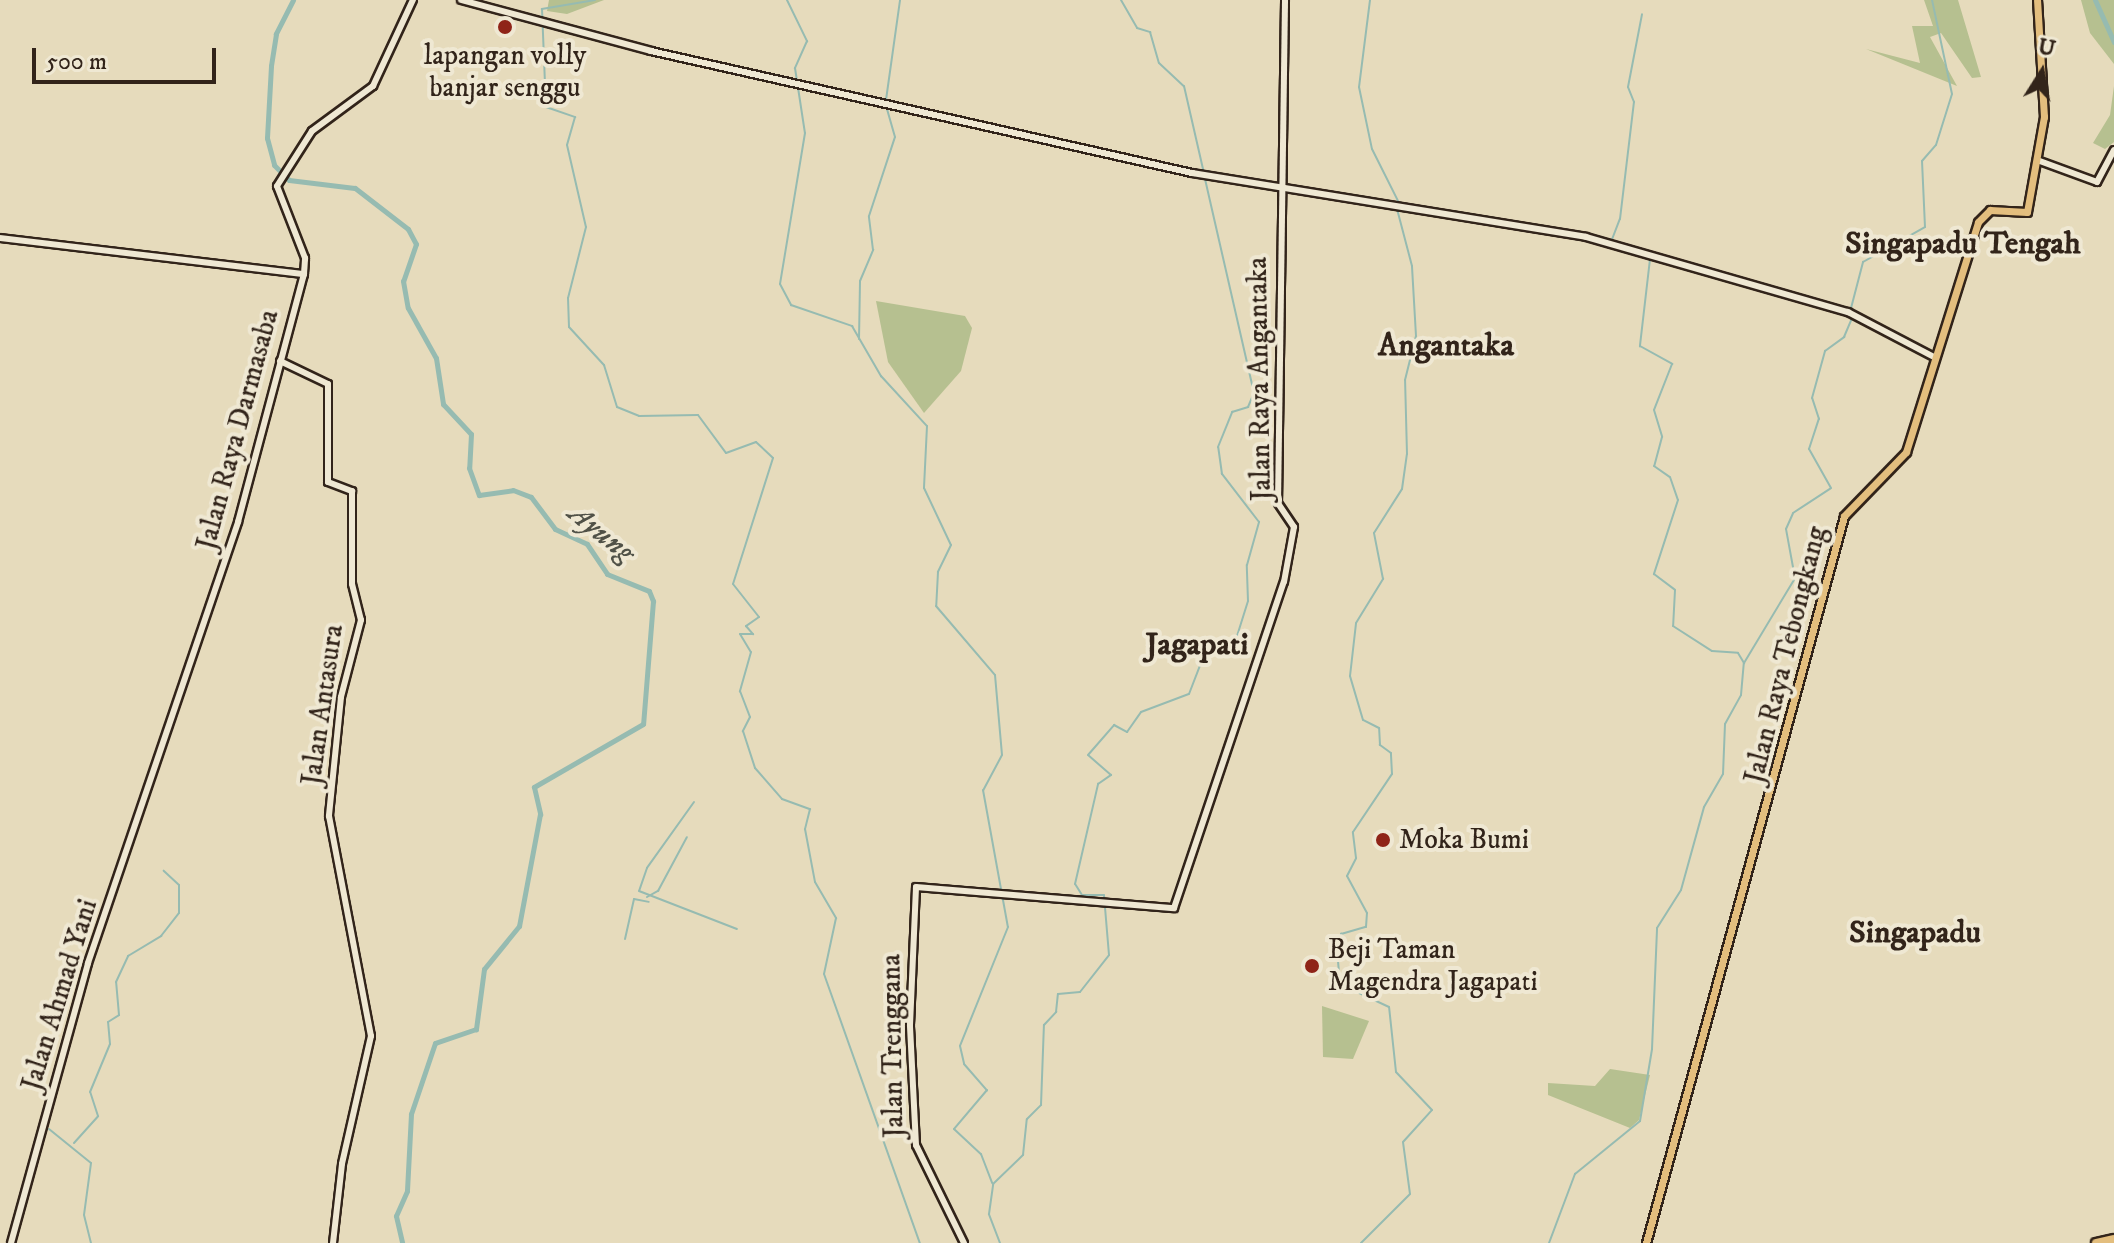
<!DOCTYPE html>
<style>
body{margin:0}
#map{position:relative;width:2114px;height:1243px;overflow:hidden;background:#e6dbbc;font-family:"IM FELL DW Pica",serif}
div>[style]{position:absolute}
[style*='--x']{left:calc(var(--x)*1px);top:calc(var(--y)*1px);width:calc(var(--w)*1px);rotate:calc(var(--a)*1deg)}
.green>*{inset:0;background:#b6c090}
.stream>*{height:2px;margin:-1px;padding:0 1px;transform-origin:1px;border-radius:1px;background:#96bbb1}
.river>*{height:5px;margin:-2.5px;padding:0 2.5px;transform-origin:2.5px;border-radius:2.5px;background:#96bbb1}
.roads{filter:drop-shadow(2px 0 #32241a) drop-shadow(-2px 0 #32241a) drop-shadow(0 2px #32241a) drop-shadow(0 -2px #32241a)}
.secondary>*{height:6px;margin:-3px;padding:0 3px;transform-origin:3px;border-radius:3px;background:#efe8d3}
.primary>*{height:7px;margin:-3.5px;padding:0 3.5px;transform-origin:3.5px;border-radius:3.5px;background:#e3be7e}
.trunk>*{height:8px;margin:-4px;padding:0 4px;transform-origin:4px;border-radius:4px;background:#e3be7e}
.dots>*{width:22px;height:22px;translate:-50% -50%;box-sizing:border-box;border:4px solid #efe8d3;border-radius:50%}
span{translate:-50% -50%;white-space:nowrap;text-align:center;line-height:1.15;-webkit-text-stroke:8px #efe8d3;paint-order:stroke}
.poi-label{font-size:28px;color:#32241a}
.left{translate:0 -50%;text-align:left}
.street-label{font-size:28px;color:#32241a}
.water-label{font-size:30px;color:#505147;font-style:italic}
.quarter-label{font-size:32px;color:#32241a;font-weight:700}
.north{position:absolute;left:2002px;top:32px;width:80px;height:80px;-webkit-text-stroke:6px #efe8d3;paint-order:stroke;rotate:11deg;font-size:22px;font-weight:700;line-height:32px;text-align:center;color:#32241a}
.north::after{content:'';display:block;margin:auto;width:28px;height:36px;background:#32241a;clip-path:polygon(50% 0,100% 100%,50% 72%,0 100%)}
.scale{position:absolute;left:32px;top:48px;width:184px;height:36px;box-sizing:border-box;border:4px solid #32241a;border-top:0;padding-left:10px;font-size:24px;line-height:28px;white-space:nowrap;color:#32241a;-webkit-text-stroke:6px #efe8d3;paint-order:stroke}
</style>
<div id="map">
<div class="green">
<i style="clip-path:polygon(549px 0,604px 0,567px 14px,547px 11px)"></i>
<i style="clip-path:polygon(1924px 0,1958px 0,1981px 77px,1972px 78px,1941px 33px,1930px 37px,1957px 86px,1866px 49px,1920px 63px,1912px 26px,1933px 26px)"></i>
<i style="clip-path:polygon(2081px 0,2114px 0,2114px 64px,2090px 33px)"></i>
<i style="clip-path:polygon(2114px 86px,2114px 142px,2105px 149px,2093px 143px,2110px 115px)"></i>
<i style="clip-path:polygon(876px 301px,965px 316px,972px 328px,961px 371px,924px 413px,888px 362px)"></i>
<i style="clip-path:polygon(1322px 1006px,1369px 1021px,1353px 1059px,1323px 1057px)"></i>
<i style="clip-path:polygon(1610px 1069px,1650px 1075px,1639px 1120px,1630px 1128px,1548px 1095px,1548px 1083px,1595px 1086px)"></i>
</div>
<div class="stream">
<i style="--x:595;--y:0;--w:54;--a:170.4"></i>
<i style="--x:542;--y:9;--w:98;--a:87.7"></i>
<i style="--x:546;--y:107;--w:31;--a:19"></i>
<i style="--x:575;--y:117;--w:29;--a:106"></i>
<i style="--x:567;--y:145;--w:84;--a:77"></i>
<i style="--x:586;--y:227;--w:73;--a:104.2"></i>
<i style="--x:568;--y:298;--w:29;--a:88"></i>
<i style="--x:569;--y:327;--w:52;--a:47.4"></i>
<i style="--x:604;--y:365;--w:44;--a:72.8"></i>
<i style="--x:617;--y:407;--w:24;--a:22"></i>
<i style="--x:639;--y:416;--w:59;--a:-1"></i>
<i style="--x:698;--y:415;--w:47;--a:53.6"></i>
<i style="--x:726;--y:453;--w:32;--a:-20"></i>
<i style="--x:756;--y:442;--w:23;--a:43"></i>
<i style="--x:773;--y:458;--w:132;--a:107.6"></i>
<i style="--x:733;--y:584;--w:42;--a:51.8"></i>
<i style="--x:759;--y:617;--w:16;--a:145"></i>
<i style="--x:746;--y:626;--w:11;--a:49"></i>
<i style="--x:753;--y:634;--w:13;--a:180"></i>
<i style="--x:740;--y:634;--w:21;--a:59"></i>
<i style="--x:751;--y:652;--w:41;--a:105.8"></i>
<i style="--x:740;--y:691;--w:28;--a:69"></i>
<i style="--x:750;--y:717;--w:16;--a:117"></i>
<i style="--x:743;--y:731;--w:39;--a:72"></i>
<i style="--x:755;--y:768;--w:41;--a:48.9"></i>
<i style="--x:782;--y:799;--w:30;--a:20"></i>
<i style="--x:810;--y:809;--w:21;--a:104"></i>
<i style="--x:805;--y:829;--w:54;--a:79.3"></i>
<i style="--x:815;--y:882;--w:42;--a:59.7"></i>
<i style="--x:836;--y:918;--w:57;--a:102.1"></i>
<i style="--x:824;--y:974;--w:286;--a:70.4"></i>
<i style="--x:787;--y:0;--w:46;--a:64"></i>
<i style="--x:807;--y:41;--w:30;--a:114"></i>
<i style="--x:795;--y:68;--w:66;--a:81.3"></i>
<i style="--x:805;--y:133;--w:153;--a:99.4"></i>
<i style="--x:780;--y:284;--w:24;--a:62"></i>
<i style="--x:791;--y:305;--w:65;--a:19"></i>
<i style="--x:852;--y:326;--w:58;--a:59.9"></i>
<i style="--x:881;--y:376;--w:68;--a:47.4"></i>
<i style="--x:927;--y:426;--w:62;--a:92.8"></i>
<i style="--x:924;--y:488;--w:63;--a:64.7"></i>
<i style="--x:951;--y:545;--w:30;--a:116"></i>
<i style="--x:938;--y:572;--w:34;--a:93"></i>
<i style="--x:936;--y:606;--w:91;--a:49.5"></i>
<i style="--x:995;--y:675;--w:80;--a:85"></i>
<i style="--x:1002;--y:755;--w:40;--a:118"></i>
<i style="--x:983;--y:790;--w:139;--a:79.7"></i>
<i style="--x:1008;--y:927;--w:128;--a:112"></i>
<i style="--x:960;--y:1046;--w:18;--a:77"></i>
<i style="--x:964;--y:1064;--w:35;--a:49"></i>
<i style="--x:987;--y:1090;--w:51;--a:130.2"></i>
<i style="--x:954;--y:1129;--w:37;--a:43"></i>
<i style="--x:981;--y:1154;--w:31;--a:69"></i>
<i style="--x:1121;--y:0;--w:32;--a:60"></i>
<i style="--x:1137;--y:28;--w:14;--a:17"></i>
<i style="--x:1150;--y:32;--w:32;--a:74"></i>
<i style="--x:1159;--y:63;--w:34;--a:43"></i>
<i style="--x:1184;--y:86;--w:89;--a:77.1"></i>
<i style="--x:1370;--y:0;--w:88;--a:97.2"></i>
<i style="--x:1359;--y:87;--w:63;--a:78.2"></i>
<i style="--x:1372;--y:149;--w:60;--a:63.4"></i>
<i style="--x:886;--y:100;--w:101;--a:-82"></i>
<i style="--x:1611;--y:242;--w:25;--a:-69"></i>
<i style="--x:1620;--y:219;--w:118;--a:-83.2"></i>
<i style="--x:1634;--y:102;--w:16;--a:-112"></i>
<i style="--x:1628;--y:87;--w:74;--a:-79.1"></i>
<i style="--x:1650;--y:259;--w:88;--a:96.6"></i>
<i style="--x:1640;--y:346;--w:37;--a:29"></i>
<i style="--x:1672;--y:364;--w:49;--a:111.4"></i>
<i style="--x:1654;--y:410;--w:28;--a:73"></i>
<i style="--x:1662;--y:437;--w:30;--a:105"></i>
<i style="--x:1654;--y:466;--w:19;--a:35"></i>
<i style="--x:1670;--y:477;--w:24;--a:71"></i>
<i style="--x:1678;--y:500;--w:78;--a:108"></i>
<i style="--x:1654;--y:574;--w:26;--a:37"></i>
<i style="--x:1675;--y:590;--w:36;--a:93"></i>
<i style="--x:1673;--y:626;--w:46;--a:32.7"></i>
<i style="--x:1712;--y:651;--w:26;--a:4"></i>
<i style="--x:1738;--y:653;--w:12;--a:59"></i>
<i style="--x:1850;--y:312;--w:52;--a:-75.4"></i>
<i style="--x:1863;--y:262;--w:71;--a:-29.4"></i>
<i style="--x:1925;--y:227;--w:66;--a:-92.6"></i>
<i style="--x:1922;--y:161;--w:21;--a:-49"></i>
<i style="--x:1936;--y:145;--w:53;--a:-72.6"></i>
<i style="--x:1952;--y:94;--w:96;--a:-102"></i>
<i style="--x:859;--y:339;--w:58;--a:-89"></i>
<i style="--x:860;--y:281;--w:34;--a:-67"></i>
<i style="--x:873;--y:250;--w:34;--a:-97"></i>
<i style="--x:869;--y:216;--w:83;--a:-71.8"></i>
<i style="--x:895;--y:137;--w:32;--a:-106"></i>
<i style="--x:694;--y:802;--w:81;--a:125.5"></i>
<i style="--x:647;--y:868;--w:24;--a:109"></i>
<i style="--x:639;--y:891;--w:105;--a:21.2"></i>
<i style="--x:647;--y:897;--w:13;--a:-29"></i>
<i style="--x:658;--y:891;--w:61;--a:-61.8"></i>
<i style="--x:625;--y:939;--w:41;--a:-77.3"></i>
<i style="--x:634;--y:899;--w:15;--a:11"></i>
<i style="--x:49;--y:1129;--w:54;--a:39"></i>
<i style="--x:91;--y:1163;--w:52;--a:97.7"></i>
<i style="--x:84;--y:1215;--w:29;--a:76"></i>
<i style="--x:74;--y:1143;--w:36;--a:-48"></i>
<i style="--x:98;--y:1116;--w:25;--a:-108"></i>
<i style="--x:90;--y:1092;--w:52;--a:-67.4"></i>
<i style="--x:110;--y:1044;--w:22;--a:-95"></i>
<i style="--x:108;--y:1022;--w:13;--a:-32"></i>
<i style="--x:119;--y:1015;--w:33;--a:-95"></i>
<i style="--x:116;--y:982;--w:29;--a:-65"></i>
<i style="--x:128;--y:956;--w:39;--a:-31"></i>
<i style="--x:161;--y:936;--w:29;--a:-52"></i>
<i style="--x:179;--y:913;--w:28;--a:-90"></i>
<i style="--x:179;--y:885;--w:21;--a:-137"></i>
<i style="--x:1000;--y:1243;--w:31;--a:-111"></i>
<i style="--x:989;--y:1214;--w:30;--a:-82"></i>
<i style="--x:993;--y:1184;--w:42;--a:-44"></i>
<i style="--x:1023;--y:1155;--w:36;--a:-84"></i>
<i style="--x:1027;--y:1119;--w:20;--a:-45"></i>
<i style="--x:1041;--y:1105;--w:80;--a:-87.9"></i>
<i style="--x:1044;--y:1025;--w:18;--a:-47"></i>
<i style="--x:1056;--y:1012;--w:18;--a:-84"></i>
<i style="--x:1058;--y:994;--w:22;--a:-5"></i>
<i style="--x:1080;--y:992;--w:47;--a:-51.9"></i>
<i style="--x:1109;--y:955;--w:60;--a:-94.8"></i>
<i style="--x:1104;--y:895;--w:22;--a:180"></i>
<i style="--x:1082;--y:895;--w:13;--a:-122"></i>
<i style="--x:1075;--y:884;--w:103;--a:-77"></i>
<i style="--x:1098;--y:784;--w:16;--a:-35"></i>
<i style="--x:1111;--y:775;--w:30;--a:-139"></i>
<i style="--x:1088;--y:755;--w:40;--a:-49"></i>
<i style="--x:1114;--y:725;--w:15;--a:28"></i>
<i style="--x:1127;--y:732;--w:24;--a:-55"></i>
<i style="--x:1141;--y:712;--w:51;--a:-20.6"></i>
<i style="--x:1189;--y:694;--w:47;--a:-68.9"></i>
<i style="--x:1206;--y:650;--w:26;--a:4"></i>
<i style="--x:1232;--y:652;--w:53;--a:-72.6"></i>
<i style="--x:1248;--y:601;--w:36;--a:-92"></i>
<i style="--x:1247;--y:565;--w:45;--a:-74.4"></i>
<i style="--x:1259;--y:522;--w:61;--a:-127.6"></i>
<i style="--x:1222;--y:474;--w:27;--a:-98"></i>
<i style="--x:1218;--y:447;--w:38;--a:-68"></i>
<i style="--x:1232;--y:412;--w:17;--a:-17"></i>
<i style="--x:1248;--y:407;--w:15;--a:-67"></i>
<i style="--x:1254;--y:393;--w:220;--a:-102.9"></i>
<i style="--x:1361;--y:1243;--w:69;--a:-45"></i>
<i style="--x:1410;--y:1194;--w:52;--a:-97.7"></i>
<i style="--x:1403;--y:1142;--w:43;--a:-47.8"></i>
<i style="--x:1432;--y:1110;--w:52;--a:-133.5"></i>
<i style="--x:1396;--y:1072;--w:65;--a:-96.1"></i>
<i style="--x:1389;--y:1007;--w:54;--a:-154.9"></i>
<i style="--x:1340;--y:984;--w:36;--a:-95"></i>
<i style="--x:1337;--y:948;--w:15;--a:-74"></i>
<i style="--x:1341;--y:934;--w:26;--a:-16"></i>
<i style="--x:1366;--y:927;--w:14;--a:-86"></i>
<i style="--x:1367;--y:913;--w:42;--a:-118.4"></i>
<i style="--x:1347;--y:876;--w:20;--a:-63"></i>
<i style="--x:1356;--y:858;--w:26;--a:-97"></i>
<i style="--x:1353;--y:832;--w:70;--a:-56.1"></i>
<i style="--x:1392;--y:774;--w:21;--a:-93"></i>
<i style="--x:1391;--y:753;--w:14;--a:-144"></i>
<i style="--x:1380;--y:745;--w:17;--a:-93"></i>
<i style="--x:1379;--y:728;--w:18;--a:-153"></i>
<i style="--x:1363;--y:720;--w:46;--a:-106.5"></i>
<i style="--x:1350;--y:676;--w:53;--a:-83.5"></i>
<i style="--x:1356;--y:623;--w:52;--a:-58.5"></i>
<i style="--x:1383;--y:579;--w:47;--a:-101.1"></i>
<i style="--x:1374;--y:533;--w:52;--a:-57.5"></i>
<i style="--x:1402;--y:489;--w:35;--a:-82"></i>
<i style="--x:1407;--y:454;--w:74;--a:-91.5"></i>
<i style="--x:1405;--y:380;--w:45;--a:-76"></i>
<i style="--x:1416;--y:336;--w:70;--a:-93.3"></i>
<i style="--x:1412;--y:266;--w:59;--a:-104.7"></i>
<i style="--x:1549;--y:1243;--w:74;--a:-69.4"></i>
<i style="--x:1575;--y:1174;--w:84;--a:-39.2"></i>
<i style="--x:1640;--y:1121;--w:73;--a:-80.5"></i>
<i style="--x:1652;--y:1049;--w:121;--a:-87.6"></i>
<i style="--x:1657;--y:928;--w:45;--a:-57.7"></i>
<i style="--x:1681;--y:890;--w:86;--a:-74.5"></i>
<i style="--x:1704;--y:807;--w:38;--a:-60"></i>
<i style="--x:1723;--y:774;--w:50;--a:-87.7"></i>
<i style="--x:1725;--y:724;--w:33;--a:-61"></i>
<i style="--x:1741;--y:695;--w:32;--a:-85"></i>
<i style="--x:1744;--y:663;--w:99;--a:-59"></i>
<i style="--x:1795;--y:578;--w:50;--a:-100.4"></i>
<i style="--x:1786;--y:529;--w:17;--a:-66"></i>
<i style="--x:1793;--y:513;--w:45;--a:-33.3"></i>
<i style="--x:1831;--y:488;--w:45;--a:-119.4"></i>
<i style="--x:1809;--y:449;--w:32;--a:-72"></i>
<i style="--x:1819;--y:419;--w:22;--a:-108"></i>
<i style="--x:1812;--y:398;--w:49;--a:-74.5"></i>
<i style="--x:1825;--y:351;--w:24;--a:-36"></i>
<i style="--x:1844;--y:337;--w:21;--a:-67"></i>
</div>
<div class="river">
<i style="--x:293;--y:0;--w:38;--a:117"></i>
<i style="--x:276;--y:34;--w:32;--a:99"></i>
<i style="--x:271;--y:66;--w:72;--a:93.2"></i>
<i style="--x:267;--y:138;--w:28;--a:75"></i>
<i style="--x:274;--y:165;--w:21;--a:45"></i>
<i style="--x:289;--y:180;--w:66;--a:6.9"></i>
<i style="--x:355;--y:188;--w:67;--a:37.7"></i>
<i style="--x:408;--y:229;--w:17;--a:62"></i>
<i style="--x:416;--y:244;--w:39;--a:109"></i>
<i style="--x:403;--y:281;--w:27;--a:80"></i>
<i style="--x:408;--y:308;--w:57;--a:60.8"></i>
<i style="--x:436;--y:358;--w:47;--a:81.3"></i>
<i style="--x:443;--y:404;--w:41;--a:47"></i>
<i style="--x:471;--y:434;--w:34;--a:93"></i>
<i style="--x:469;--y:468;--w:29;--a:70"></i>
<i style="--x:479;--y:495;--w:34;--a:-8"></i>
<i style="--x:513;--y:490;--w:19;--a:21"></i>
<i style="--x:531;--y:497;--w:40;--a:53"></i>
<i style="--x:555;--y:529;--w:35;--a:25"></i>
<i style="--x:587;--y:544;--w:36;--a:56"></i>
<i style="--x:607;--y:574;--w:45;--a:22"></i>
<i style="--x:649;--y:591;--w:11;--a:68"></i>
<i style="--x:653;--y:601;--w:123;--a:94.6"></i>
<i style="--x:643;--y:724;--w:126;--a:150"></i>
<i style="--x:534;--y:787;--w:28;--a:77"></i>
<i style="--x:540;--y:814;--w:114;--a:100.6"></i>
<i style="--x:519;--y:926;--w:55;--a:129.1"></i>
<i style="--x:484;--y:969;--w:61;--a:97.6"></i>
<i style="--x:476;--y:1029;--w:43;--a:161.1"></i>
<i style="--x:435;--y:1043;--w:75;--a:108.7"></i>
<i style="--x:411;--y:1114;--w:77;--a:93"></i>
<i style="--x:407;--y:1191;--w:27;--a:114"></i>
<i style="--x:396;--y:1216;--w:28;--a:77"></i>
<i style="--x:2095;--y:0;--w:46;--a:65.7"></i>
</div>
<div class="roads">
<div class="secondary">
<i style="--x:461;--y:0;--w:197;--a:15"></i>
<i style="--x:651;--y:51;--w:555;--a:12.71"></i>
<i style="--x:1192;--y:173;--w:399;--a:9.2"></i>
<i style="--x:1586;--y:237;--w:273;--a:16"></i>
<i style="--x:1848;--y:312;--w:97;--a:27.6"></i>
<i style="--x:2037;--y:160;--w:64;--a:20.1"></i>
<i style="--x:2097;--y:182;--w:36;--a:-62"></i>
<i style="--x:0;--y:238;--w:306;--a:6.8"></i>
<i style="--x:280;--y:361;--w:53;--a:25.6"></i>
<i style="--x:328;--y:384;--w:98;--a:90"></i>
<i style="--x:328;--y:482;--w:26;--a:21"></i>
<i style="--x:352;--y:491;--w:93;--a:90"></i>
<i style="--x:352;--y:584;--w:37;--a:76"></i>
<i style="--x:361;--y:620;--w:80;--a:104.6"></i>
<i style="--x:341;--y:697;--w:120;--a:95.8"></i>
<i style="--x:329;--y:816;--w:224;--a:79.2"></i>
<i style="--x:371;--y:1036;--w:131;--a:102.8"></i>
<i style="--x:342;--y:1164;--w:80;--a:96.5"></i>
<i style="--x:11;--y:1243;--w:290;--a:-74.6"></i>
<i style="--x:88;--y:963;--w:466;--a:-71.2"></i>
<i style="--x:238;--y:522;--w:257;--a:-75.1"></i>
<i style="--x:304;--y:274;--w:16;--a:-86"></i>
<i style="--x:305;--y:258;--w:77;--a:-111.3"></i>
<i style="--x:277;--y:186;--w:65;--a:-57.5"></i>
<i style="--x:312;--y:131;--w:76;--a:-36.4"></i>
<i style="--x:373;--y:86;--w:95;--a:-65.1"></i>
<i style="--x:964;--y:1243;--w:109;--a:-116.1"></i>
<i style="--x:916;--y:1145;--w:120;--a:-92.9"></i>
<i style="--x:910;--y:1025;--w:138;--a:-87.5"></i>
<i style="--x:916;--y:887;--w:259;--a:4.7"></i>
<i style="--x:1174;--y:908;--w:344;--a:-71.4"></i>
<i style="--x:1284;--y:582;--w:56;--a:-79.7"></i>
<i style="--x:1294;--y:527;--w:29;--a:-124"></i>
<i style="--x:1278;--y:503;--w:503;--a:-89.2"></i>
</div>
<div class="primary">
<i style="--x:1646;--y:1243;--w:753;--a:-74.76"></i>
<i style="--x:1844;--y:516;--w:89;--a:-45.9"></i>
<i style="--x:1906;--y:452;--w:241;--a:-72.6"></i>
<i style="--x:1978;--y:222;--w:17;--a:-45"></i>
<i style="--x:1990;--y:210;--w:37;--a:3"></i>
<i style="--x:2027;--y:212;--w:97;--a:-79.9"></i>
<i style="--x:2044;--y:117;--w:117;--a:-93.4"></i>
</div>
<div class="trunk">
<i style="--x:2096;--y:1243;--w:18;--a:-13"></i>
</div>
</div>
<div class="dots">
<i style="left:505px;top:27px;background:#8f2418"></i>
<i style="left:1383px;top:840px;background:#8f2418"></i>
<i style="left:1312px;top:966px;background:#8f2418"></i>
</div>
<div class="poi-label">
<span style="left:505px;top:72px">lapangan volly<br>banjar senggu</span>
<span class="left" style="left:1399px;top:840px">Moka Bumi</span>
<span class="left" style="left:1328px;top:966px">Beji Taman<br>Magendra Jagapati</span>
</div>
<div class="street-label">
<span style="left:1260px;top:379px;rotate:-91deg">Jalan Raya Angantaka</span>
<span style="left:238px;top:430px;rotate:-75deg">Jalan Raya Darmasaba</span>
<span style="left:1786px;top:655px;rotate:-76deg">Jalan Raya Tebongkang</span>
<span style="left:323px;top:705px;rotate:-82deg">Jalan Antasura</span>
<span style="left:60px;top:995px;rotate:-73deg">Jalan Ahmad Yani</span>
<span style="left:893px;top:1046px;rotate:-91deg">Jalan Trenggana</span>
</div>
<div class="water-label">
<span style="left:601px;top:534px;rotate:39deg">Ayung</span>
</div>
<div class="quarter-label">
<span style="left:1963px;top:244px">Singapadu Tengah</span>
<span style="left:1446px;top:346px">Angantaka</span>
<span style="left:1197px;top:645px">Jagapati</span>
<span style="left:1915px;top:933px">Singapadu</span>
</div>
<div class="north">U</div>
<div class="scale">500 m</div>
</div>
